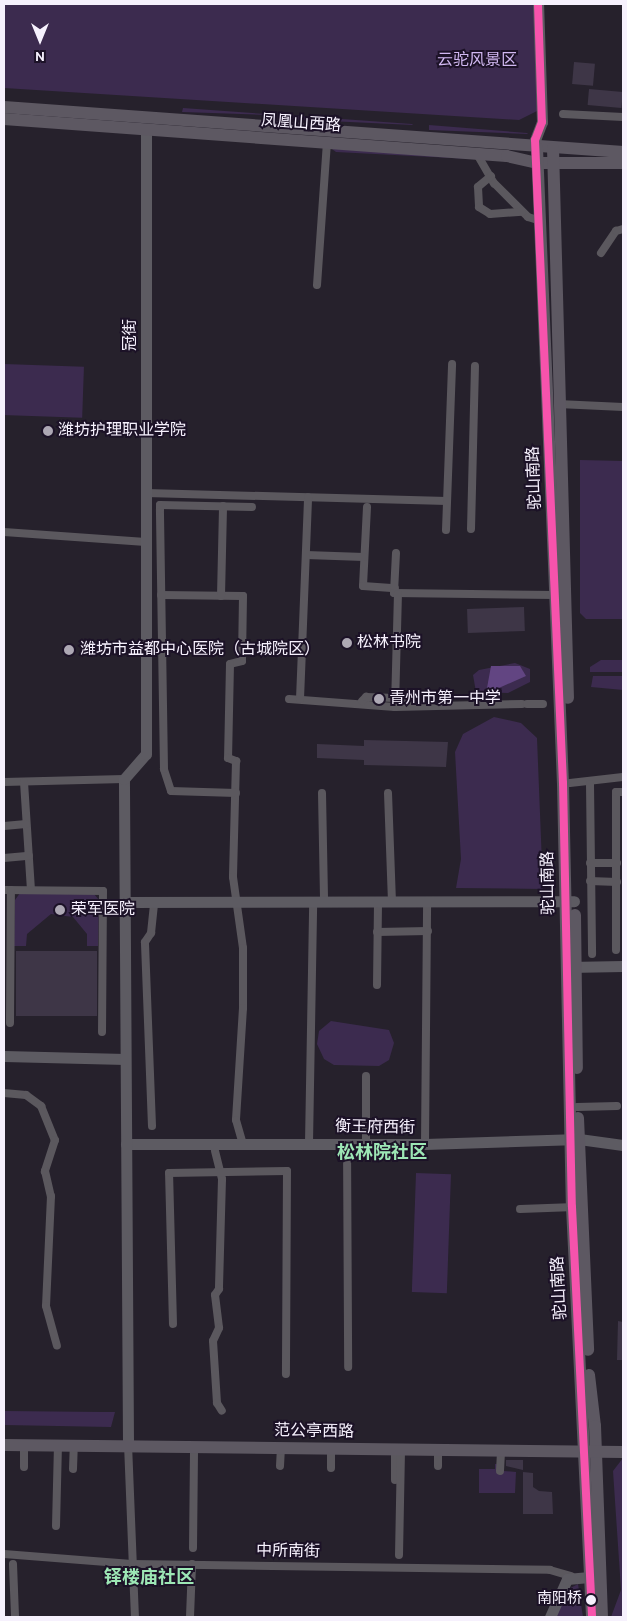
<!DOCTYPE html>
<meta charset="utf-8">
<style>
body{margin:0}
#map{position:relative;width:627px;height:1621px;overflow:hidden;background:#26212c;font-family:Overpass,"Noto Sans SC",sans-serif}
div>[style]{position:absolute}
[style*='--x']{left:calc(var(--x)*1px);top:calc(var(--y)*1px);width:calc(var(--w)*1px);rotate:calc(var(--a)*1deg)}
.green>*{inset:0;background:#3c2b4f;transform-origin:0 0}
.water>*{inset:0;background:#624582}
.building>*{inset:0;background:#3e3647;transform-origin:0 0}
.street>*{height:8px;margin:-4px;padding:0 4px;transform-origin:4px;border-radius:4px;background:#5b585e}
.secondary>*{height:11px;margin:-5.5px;padding:0 5.5px;transform-origin:5.5px;border-radius:5.5px;background:#5d5b62}
.primary>*{height:12px;margin:-6px;padding:0 6px;transform-origin:6px;border-radius:6px;background:#5d5862}
.bus-1>*{height:8px;margin:-4px;padding:0 4px;transform-origin:4px;border-radius:4px;background:#f653ac}
.dots>*{width:14px;height:14px;translate:-50% -50%;box-sizing:border-box;border:2px solid #1c1227;border-radius:50%}
span{translate:-50% -50%;white-space:nowrap;text-align:center;line-height:1.15;-webkit-text-stroke:4px #1c1227;paint-order:stroke}
.bus-label{font-size:15px;color:#f6f1fd}
.right{translate:-100% -50%;text-align:right}
.park-label{font-size:16px;color:#d1b8f1}
.street-label{font-size:16px;color:#f6f1fd}
.poi-label{font-size:16px;color:#f6f1fd}
.left{translate:0 -50%;text-align:left}
.neighbourhood-label{font-size:18px;color:#9de7b5;font-weight:700}
.frame{position:absolute;inset:0;border:5px solid #f6f1fd;pointer-events:none}
.north{position:absolute;left:15px;top:15px;width:50px;height:50px;-webkit-text-stroke:4px #1c1227;paint-order:stroke;rotate:180deg;font-size:14px;font-weight:700;line-height:20px;text-align:center;color:#f6f1fd}
.north::after{content:'';display:block;margin:auto;width:18px;height:22px;background:#f6f1fd;clip-path:polygon(50% 0,100% 100%,50% 72%,0 100%)}
</style>
<div id="map">
<div class="green">
<i style="clip-path:polygon(4px 4px,534px 4px,537px 111px,519px 120px,4px 88px)"></i>
<i style="clip-path:polygon(183px 108px,265px 114px,267px 115px,182px 112px)"></i>
<i style="clip-path:polygon(286px 115px,412px 124px,413px 125px,286px 119px)"></i>
<i style="clip-path:polygon(429px 125px,527px 133px,528px 134px,429px 130px)"></i>
<i style="clip-path:polygon(328px 146px,472px 159px,336px 152px)"></i>
<i style="left:4px;top:364px;width:80px;height:51px;rotate:2deg"></i>
<i style="clip-path:polygon(580px 460px,623px 461px,623px 619px,586px 619px,580px 613px)"></i>
<i style="clip-path:polygon(601px 660px,623px 660px,623px 672px,590px 672px,590px 667px)"></i>
<i style="clip-path:polygon(515px 663px,530px 669px,530px 682px,508px 693px,476px 692px,473px 675px,479px 670px)"></i>
<i style="clip-path:polygon(593px 676px,623px 676px,623px 690px,591px 687px)"></i>
<i style="clip-path:polygon(494px 717px,521px 723px,537px 738px,543px 889px,456px 888px,461px 859px,455px 752px,463px 734px)"></i>
<i style="clip-path:polygon(20px 893px,94px 894px,99px 900px,98px 946px,87px 946px,87px 934px,73px 917px,51px 914px,27px 934px,26px 946px,14px 946px,15px 900px)"></i>
<i style="clip-path:polygon(331px 1021px,389px 1030px,394px 1043px,389px 1060px,379px 1066px,334px 1065px,324px 1059px,317px 1044px,319px 1031px)"></i>
<i style="left:416px;top:1173px;width:35px;height:119px;rotate:2deg"></i>
<i style="clip-path:polygon(4px 1411px,103px 1412px,115px 1412px,111px 1427px,4px 1425px)"></i>
<i style="clip-path:polygon(623px 1458px,623px 1617px,611px 1617px,621px 1590px,613px 1471px)"></i>
<i style="clip-path:polygon(495px 1464px,503px 1464px,504px 1471px,516px 1472px,515px 1493px,479px 1493px,479px 1469px,495px 1469px)"></i>
<i style="clip-path:polygon(578px 1584px,583px 1617px,556px 1617px,565px 1591px)"></i>
</div>
<div class="water">
<i style="clip-path:polygon(491px 666px,520px 666px,526px 676px,492px 691px,487px 688px)"></i>
</div>
<div class="building">
<i style="left:574px;top:62px;width:21px;height:22px;rotate:5deg"></i>
<i style="left:589px;top:89px;width:34px;height:16px;rotate:5deg"></i>
<i style="left:524px;top:607px;width:24px;height:57px;rotate:88deg"></i>
<i style="clip-path:polygon(364px 740px,448px 742px,446px 767px,364px 765px,364px 760px,317px 758px,317px 744px,364px 746px)"></i>
<i style="left:16px;top:951px;width:81px;height:65px"></i>
<i style="clip-path:polygon(618px 1321px,623px 1322px,623px 1360px,617px 1360px)"></i>
<i style="clip-path:polygon(506px 1460px,523px 1460px,523px 1470px,506px 1466px)"></i>
<i style="clip-path:polygon(523px 1472px,533px 1473px,533px 1487px,539px 1491px,552px 1492px,553px 1514px,523px 1514px)"></i>
</div>
<div class="street">
<i style="--x:563;--y:114;--w:60;--a:2.9"></i>
<i style="--x:477;--y:154;--w:34;--a:60"></i>
<i style="--x:494;--y:183;--w:48;--a:45"></i>
<i style="--x:528;--y:217;--w:14;--a:17"></i>
<i style="--x:491;--y:176;--w:17;--a:140"></i>
<i style="--x:478;--y:187;--w:20;--a:87"></i>
<i style="--x:479;--y:207;--w:13;--a:32"></i>
<i style="--x:490;--y:214;--w:32;--a:-4"></i>
<i style="--x:601;--y:253;--w:27;--a:-56"></i>
<i style="--x:616;--y:231;--w:7;--a:-16"></i>
<i style="--x:317;--y:285;--w:143;--a:-86"></i>
<i style="--x:558;--y:404;--w:65;--a:2.6"></i>
<i style="--x:146;--y:493;--w:301;--a:1.5"></i>
<i style="--x:367;--y:507;--w:79;--a:92.9"></i>
<i style="--x:363;--y:586;--w:32;--a:4"></i>
<i style="--x:471;--y:529;--w:163;--a:-88.6"></i>
<i style="--x:446;--y:530;--w:166;--a:-87.9"></i>
<i style="--x:4;--y:532;--w:142;--a:4"></i>
<i style="--x:396;--y:553;--w:40;--a:92.9"></i>
<i style="--x:394;--y:593;--w:161;--a:0.7"></i>
<i style="--x:306;--y:555;--w:58;--a:2"></i>
<i style="--x:161;--y:595;--w:82;--a:0.7"></i>
<i style="--x:243;--y:596;--w:65;--a:90.9"></i>
<i style="--x:242;--y:661;--w:12;--a:166"></i>
<i style="--x:230;--y:664;--w:94;--a:91.2"></i>
<i style="--x:228;--y:758;--w:9;--a:21"></i>
<i style="--x:236;--y:761;--w:116;--a:91.5"></i>
<i style="--x:233;--y:877;--w:72;--a:82"></i>
<i style="--x:243;--y:948;--w:60;--a:90"></i>
<i style="--x:243;--y:1008;--w:112;--a:93.6"></i>
<i style="--x:236;--y:1120;--w:25;--a:74"></i>
<i style="--x:221;--y:596;--w:90;--a:-88.7"></i>
<i style="--x:289;--y:699;--w:106;--a:4.3"></i>
<i style="--x:395;--y:707;--w:127;--a:-1.4"></i>
<i style="--x:300;--y:699;--w:202;--a:-87.7"></i>
<i style="--x:362;--y:701;--w:6;--a:-45"></i>
<i style="--x:366;--y:697;--w:29;--a:2"></i>
<i style="--x:395;--y:698;--w:16;--a:4"></i>
<i style="--x:411;--y:699;--w:5;--a:79"></i>
<i style="--x:527;--y:704;--w:16;--a:0"></i>
<i style="--x:395;--y:707;--w:113;--a:-88.5"></i>
<i style="--x:4;--y:782;--w:120;--a:-1.4"></i>
<i style="--x:24;--y:782;--w:107;--a:86.3"></i>
<i style="--x:570;--y:783;--w:53;--a:-6.5"></i>
<i style="--x:590;--y:784;--w:170;--a:89.3"></i>
<i style="--x:236;--y:793;--w:65;--a:-178.2"></i>
<i style="--x:171;--y:791;--w:23;--a:-108"></i>
<i style="--x:164;--y:769;--w:260;--a:-90.9"></i>
<i style="--x:160;--y:509;--w:4;--a:-90"></i>
<i style="--x:160;--y:505;--w:92;--a:1.2"></i>
<i style="--x:322;--y:793;--w:109;--a:88.9"></i>
<i style="--x:388;--y:793;--w:109;--a:87.9"></i>
<i style="--x:4;--y:826;--w:22;--a:-5"></i>
<i style="--x:4;--y:858;--w:25;--a:-5"></i>
<i style="--x:590;--y:863;--w:27;--a:0"></i>
<i style="--x:590;--y:881;--w:27;--a:2"></i>
<i style="--x:4;--y:890;--w:99;--a:0.6"></i>
<i style="--x:103;--y:891;--w:141;--a:90.4"></i>
<i style="--x:377;--y:932;--w:51;--a:-1.1"></i>
<i style="--x:616;--y:950;--w:158;--a:-90"></i>
<i style="--x:616;--y:792;--w:7;--a:0"></i>
<i style="--x:377;--y:985;--w:83;--a:-89.3"></i>
<i style="--x:10;--y:1023;--w:133;--a:-89.6"></i>
<i style="--x:366;--y:1076;--w:67;--a:90"></i>
<i style="--x:4;--y:1093;--w:22;--a:5"></i>
<i style="--x:26;--y:1095;--w:19;--a:36"></i>
<i style="--x:41;--y:1106;--w:37;--a:68"></i>
<i style="--x:55;--y:1140;--w:33;--a:108"></i>
<i style="--x:45;--y:1171;--w:26;--a:77"></i>
<i style="--x:51;--y:1196;--w:110;--a:92.6"></i>
<i style="--x:46;--y:1306;--w:41;--a:74.6"></i>
<i style="--x:577;--y:1107;--w:40;--a:-1.4"></i>
<i style="--x:152;--y:1126;--w:184;--a:-92.2"></i>
<i style="--x:145;--y:942;--w:11;--a:-56"></i>
<i style="--x:151;--y:933;--w:31;--a:-84"></i>
<i style="--x:309;--y:1143;--w:241;--a:-89"></i>
<i style="--x:347;--y:1143;--w:224;--a:89.7"></i>
<i style="--x:425;--y:1144;--w:242;--a:-89.5"></i>
<i style="--x:215;--y:1151;--w:29;--a:76"></i>
<i style="--x:222;--y:1179;--w:110;--a:91.6"></i>
<i style="--x:219;--y:1289;--w:7;--a:124"></i>
<i style="--x:215;--y:1295;--w:33;--a:83"></i>
<i style="--x:219;--y:1328;--w:14;--a:115"></i>
<i style="--x:213;--y:1341;--w:62;--a:86.3"></i>
<i style="--x:217;--y:1403;--w:9;--a:58"></i>
<i style="--x:520;--y:1209;--w:55;--a:-2.1"></i>
<i style="--x:173;--y:1324;--w:151;--a:-91.5"></i>
<i style="--x:169;--y:1173;--w:118;--a:-1"></i>
<i style="--x:287;--y:1171;--w:203;--a:90.3"></i>
<i style="--x:128;--y:1444;--w:173;--a:87.7"></i>
<i style="--x:24;--y:1445;--w:22;--a:90"></i>
<i style="--x:331;--y:1448;--w:20;--a:90"></i>
<i style="--x:438;--y:1449;--w:17;--a:90"></i>
<i style="--x:280;--y:1466;--w:19;--a:-87"></i>
<i style="--x:73;--y:1469;--w:24;--a:-88"></i>
<i style="--x:500;--y:1471;--w:21;--a:-87"></i>
<i style="--x:395;--y:1480;--w:31;--a:-90"></i>
<i style="--x:56;--y:1526;--w:81;--a:-88.6"></i>
<i style="--x:193;--y:1548;--w:102;--a:-89.4"></i>
<i style="--x:4;--y:1554;--w:128;--a:4.5"></i>
<i style="--x:132;--y:1564;--w:418;--a:0.8"></i>
<i style="--x:550;--y:1570;--w:22;--a:16"></i>
<i style="--x:399;--y:1555;--w:106;--a:-88.9"></i>
<i style="--x:13;--y:1564;--w:53;--a:87.8"></i>
<i style="--x:190;--y:1617;--w:53;--a:-87.8"></i>
</div>
<div class="secondary">
<i style="--x:537;--y:148;--w:8;--a:-104"></i>
<i style="--x:535;--y:140;--w:19;--a:-69"></i>
<i style="--x:542;--y:122;--w:118;--a:-91.9"></i>
<i style="--x:125;--y:902;--w:449;--a:-0.1"></i>
<i style="--x:568;--y:967;--w:55;--a:-1"></i>
<i style="--x:4;--y:1056;--w:121;--a:1.4"></i>
<i style="--x:126;--y:1144;--w:299;--a:0"></i>
<i style="--x:425;--y:1144;--w:154;--a:-1.9"></i>
<i style="--x:579;--y:1139;--w:44;--a:7.8"></i>
<i style="--x:128;--y:1442;--w:663;--a:-90.35"></i>
<i style="--x:124;--y:779;--w:33;--a:-49"></i>
<i style="--x:146;--y:754;--w:625;--a:-90"></i>
<i style="--x:550;--y:1617;--w:42;--a:-65.9"></i>
<i style="--x:567;--y:1579;--w:25;--a:-5"></i>
</div>
<div class="primary">
<i style="--x:4;--y:107;--w:621;--a:4.16"></i>
<i style="--x:4;--y:119;--w:504;--a:4.21"></i>
<i style="--x:507;--y:156;--w:31;--a:13"></i>
<i style="--x:537;--y:163;--w:86;--a:0"></i>
<i style="--x:537;--y:148;--w:636;--a:87.66"></i>
<i style="--x:563;--y:783;--w:424;--a:88.8"></i>
<i style="--x:572;--y:1207;--w:410;--a:87.2"></i>
<i style="--x:553;--y:148;--w:550;--a:88.44"></i>
<i style="--x:575;--y:915;--w:153;--a:89.3"></i>
<i style="--x:578;--y:1118;--w:232;--a:87.5"></i>
<i style="--x:589;--y:1375;--w:51;--a:83.3"></i>
<i style="--x:595;--y:1426;--w:191;--a:87.9"></i>
<i style="--x:4;--y:1445;--w:619;--a:0.65"></i>
</div>
<div class="bus-1">
<i style="--x:538;--y:4;--w:118;--a:88.1"></i>
<i style="--x:542;--y:122;--w:19;--a:111"></i>
<i style="--x:535;--y:140;--w:644;--a:87.51"></i>
<i style="--x:563;--y:783;--w:424;--a:88.8"></i>
<i style="--x:572;--y:1207;--w:410;--a:87.2"></i>
</div>
<div class="dots">
<i style="left:48px;top:431px;background:#ada8b4"></i>
<i style="left:347px;top:643px;background:#ada8b4"></i>
<i style="left:69px;top:650px;background:#ada8b4"></i>
<i style="left:379px;top:699px;background:#ada8b4"></i>
<i style="left:60px;top:910px;background:#ada8b4"></i>
<i style="left:591px;top:1600px;background:#f6f1fd"></i>
</div>
<div class="bus-label">
<span class="right" style="left:582px;top:1600px">南阳桥</span>
</div>
<div class="park-label">
<span style="left:477px;top:61px">云驼风景区</span>
</div>
<div class="street-label">
<span style="left:301px;top:124px;rotate:4deg">凤凰山西路</span>
<span style="left:131px;top:335px;rotate:-90deg">冠街</span>
<span style="left:535px;top:478px;rotate:-92deg">驼山南路</span>
<span style="left:549px;top:883px;rotate:-91deg">驼山南路</span>
<span style="left:375px;top:1128px;rotate:1deg">衡王府西街</span>
<span style="left:560px;top:1288px;rotate:-93deg">驼山南路</span>
<span style="left:314px;top:1432px;rotate:1deg">范公亭西路</span>
<span style="left:288px;top:1552px;rotate:1deg">中所南街</span>
</div>
<div class="poi-label">
<span class="left" style="left:58px;top:431px">潍坊护理职业学院</span>
<span class="left" style="left:357px;top:643px">松林书院</span>
<span class="left" style="left:80px;top:650px">潍坊市益都中心医院（古城院区）</span>
<span class="left" style="left:389px;top:699px">青州市第一中学</span>
<span class="left" style="left:71px;top:910px">荣军医院</span>
</div>
<div class="neighbourhood-label">
<span style="left:382px;top:1154px">松林院社区</span>
<span style="left:149px;top:1579px">铎楼庙社区</span>
</div>
<div class="frame"></div>
<div class="north">N</div>
</div>
